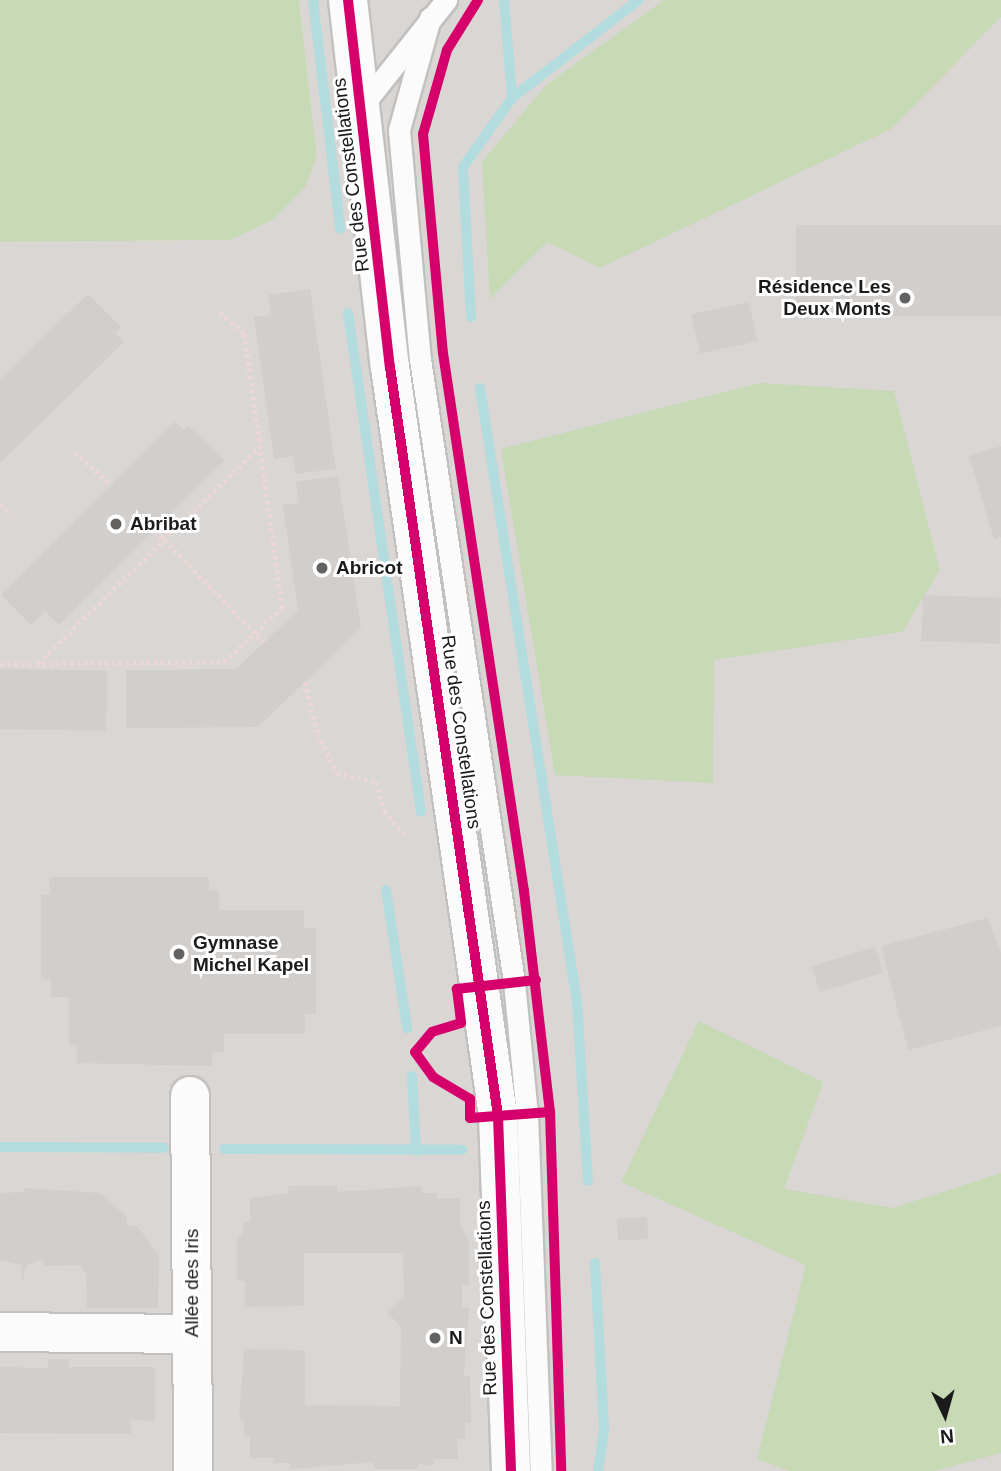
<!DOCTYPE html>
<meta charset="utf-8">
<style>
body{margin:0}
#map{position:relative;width:1001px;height:1471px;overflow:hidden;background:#eae6e2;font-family:Helvetica,sans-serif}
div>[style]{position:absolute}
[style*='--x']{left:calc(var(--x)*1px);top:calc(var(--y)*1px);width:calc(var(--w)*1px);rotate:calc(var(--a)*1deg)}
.residential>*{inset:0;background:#d9d6d4}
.forest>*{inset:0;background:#c7d9b5}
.stream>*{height:10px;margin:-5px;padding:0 5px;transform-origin:5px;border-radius:5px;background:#b3dcdf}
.building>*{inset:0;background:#d2cecb;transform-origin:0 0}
.path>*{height:4.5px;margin-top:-2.25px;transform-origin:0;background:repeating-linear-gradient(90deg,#ead7d6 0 3.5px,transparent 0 7px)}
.roads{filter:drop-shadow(2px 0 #c2c1bf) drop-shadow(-2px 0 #c2c1bf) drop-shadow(0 2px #c2c1bf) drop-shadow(0 -2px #c2c1bf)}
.service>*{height:21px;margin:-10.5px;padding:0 10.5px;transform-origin:10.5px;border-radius:10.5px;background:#fcfbfb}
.minor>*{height:38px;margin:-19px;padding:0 19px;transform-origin:19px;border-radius:19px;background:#fcfbfb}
.cycleway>*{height:10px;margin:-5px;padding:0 5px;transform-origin:5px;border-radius:5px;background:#d6006c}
.dots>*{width:19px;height:19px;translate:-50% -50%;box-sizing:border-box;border:4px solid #fff;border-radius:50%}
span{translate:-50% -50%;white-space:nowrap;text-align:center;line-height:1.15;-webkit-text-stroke:6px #fff;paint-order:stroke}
.street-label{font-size:19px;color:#1b1b1b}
.poi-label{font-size:19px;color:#1b1b1b;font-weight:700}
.right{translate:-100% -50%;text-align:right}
.left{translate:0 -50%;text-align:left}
.north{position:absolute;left:910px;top:1380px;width:70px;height:70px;-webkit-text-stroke:5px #fff;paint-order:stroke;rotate:175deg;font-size:19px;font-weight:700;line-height:28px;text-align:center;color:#1b1b1b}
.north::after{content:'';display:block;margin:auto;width:24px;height:32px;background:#1b1b1b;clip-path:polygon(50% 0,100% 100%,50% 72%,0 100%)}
</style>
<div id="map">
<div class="residential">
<i style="clip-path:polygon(299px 0,1001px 0,1001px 1471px,0 1471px,0 242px,230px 240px,317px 157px)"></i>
</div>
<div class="forest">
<i style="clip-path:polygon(0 0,299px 0,317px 157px,305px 187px,274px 219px,230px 240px,0 242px)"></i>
<i style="clip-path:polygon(664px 0,1001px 0,1001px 17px,891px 129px,600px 268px,547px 242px,490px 299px,482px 162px,546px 85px)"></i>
<i style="clip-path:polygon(759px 383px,894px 391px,940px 570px,902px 632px,714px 660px,713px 783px,555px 775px,501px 449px)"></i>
<i style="clip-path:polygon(699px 1021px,823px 1082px,784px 1189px,893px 1208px,1001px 1173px,1001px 1453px,934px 1471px,790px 1471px,757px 1459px,806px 1265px,621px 1182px)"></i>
</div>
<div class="stream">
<i style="--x:313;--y:0;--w:230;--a:83.2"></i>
<i style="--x:504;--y:0;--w:98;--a:85.3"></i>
<i style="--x:348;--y:313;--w:504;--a:81.68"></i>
<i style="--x:471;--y:317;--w:150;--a:-93.1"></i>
<i style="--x:463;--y:167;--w:85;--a:-54.6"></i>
<i style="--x:512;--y:98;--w:160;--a:-37.7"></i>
<i style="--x:480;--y:388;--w:622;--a:81.02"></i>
<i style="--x:577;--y:1002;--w:179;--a:86.5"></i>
<i style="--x:386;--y:890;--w:140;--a:81.3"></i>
<i style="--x:412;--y:1076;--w:75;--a:86.9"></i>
<i style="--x:0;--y:1147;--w:164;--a:0.3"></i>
<i style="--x:224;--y:1149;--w:238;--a:0.2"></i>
<i style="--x:595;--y:1263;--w:168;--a:86.9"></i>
<i style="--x:604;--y:1431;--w:40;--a:98.5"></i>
</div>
<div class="building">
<i style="left:1001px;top:225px;width:91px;height:205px;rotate:90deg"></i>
<i style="clip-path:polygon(310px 289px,336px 469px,295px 474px,293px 456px,274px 459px,254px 317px,271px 315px,268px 295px)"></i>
<i style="clip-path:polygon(88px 294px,121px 327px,115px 333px,124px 342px,0 463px,0 379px)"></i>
<i style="left:749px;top:302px;width:40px;height:59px;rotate:78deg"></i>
<i style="clip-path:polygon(175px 422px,184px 430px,189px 426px,224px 461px,59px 625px,45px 611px,31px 625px,1px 595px)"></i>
<i style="clip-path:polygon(1001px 446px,1001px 537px,994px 539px,969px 456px)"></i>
<i style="clip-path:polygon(338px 476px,361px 628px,258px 727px,126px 728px,126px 670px,236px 669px,298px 610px,283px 505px,299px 503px,296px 482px)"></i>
<i style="left:923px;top:595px;width:78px;height:46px;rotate:2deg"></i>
<i style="left:0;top:669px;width:107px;height:60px;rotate:1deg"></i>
<i style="clip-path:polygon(49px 877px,209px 877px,209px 890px,219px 891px,219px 910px,304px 910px,304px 928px,316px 928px,316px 1014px,305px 1014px,305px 1034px,224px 1034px,224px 1052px,212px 1052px,212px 1066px,77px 1063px,77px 1045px,69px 1044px,69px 997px,51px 997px,51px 980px,41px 979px,41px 895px,50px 894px)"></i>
<i style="clip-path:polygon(988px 918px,1001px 953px,1001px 1026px,908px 1050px,881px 946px)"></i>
<i style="left:875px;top:947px;width:27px;height:66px;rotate:73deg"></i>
<i style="clip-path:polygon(288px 1186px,337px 1186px,337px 1192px,422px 1186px,422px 1193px,437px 1193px,437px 1198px,460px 1198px,460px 1224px,469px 1241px,469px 1285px,462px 1285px,462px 1308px,469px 1308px,464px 1376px,470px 1376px,471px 1423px,465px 1423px,465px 1439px,457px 1439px,458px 1459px,434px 1459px,434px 1465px,418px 1464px,418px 1469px,374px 1469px,374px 1462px,290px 1469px,290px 1463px,273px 1463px,274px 1458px,250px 1458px,250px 1436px,244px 1436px,244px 1421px,239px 1419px,244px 1349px,305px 1350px,305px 1405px,400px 1406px,401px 1327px,387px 1312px,404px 1297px,403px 1253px,304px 1253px,304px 1306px,245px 1307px,245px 1281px,237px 1281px,237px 1236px,243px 1236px,243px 1222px,250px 1222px,250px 1198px,289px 1193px)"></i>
<i style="clip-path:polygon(24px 1188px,100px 1193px,126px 1216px,127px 1226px,137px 1226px,159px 1255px,158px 1308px,87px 1308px,86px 1274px,79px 1265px,44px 1266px,44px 1259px,26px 1265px,22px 1284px,22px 1265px,0 1260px,0 1193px,24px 1192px)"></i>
<i style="left:647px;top:1217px;width:22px;height:30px;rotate:87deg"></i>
<i style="clip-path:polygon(48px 1359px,69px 1359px,69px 1367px,155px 1367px,155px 1421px,131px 1420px,131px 1434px,0 1433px,0 1367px,48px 1368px)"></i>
</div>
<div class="path">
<i style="--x:75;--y:452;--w:49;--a:42.5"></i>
<i style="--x:0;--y:504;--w:16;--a:45"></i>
<i style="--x:155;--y:530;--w:156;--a:45.8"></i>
<i style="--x:38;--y:663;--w:310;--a:-44.3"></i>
<i style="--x:0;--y:664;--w:224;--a:-0.5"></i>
<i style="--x:224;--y:662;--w:79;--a:-43"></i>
<i style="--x:282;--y:608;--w:278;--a:-97.9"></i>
<i style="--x:244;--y:333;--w:33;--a:-141"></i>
<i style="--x:305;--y:682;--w:54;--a:76"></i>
<i style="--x:318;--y:734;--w:43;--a:64"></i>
<i style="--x:337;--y:773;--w:41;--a:12.7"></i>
<i style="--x:377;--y:782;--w:30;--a:76"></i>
<i style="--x:384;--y:811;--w:31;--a:48"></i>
</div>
<div class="roads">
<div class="service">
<i style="--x:430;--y:18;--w:116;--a:105.5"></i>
<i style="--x:399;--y:130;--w:230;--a:84.8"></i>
<i style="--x:420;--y:359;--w:630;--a:81.42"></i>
<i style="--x:514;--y:982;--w:133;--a:84.4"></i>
<i style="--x:527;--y:1114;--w:357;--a:87.8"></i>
<i style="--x:361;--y:107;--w:137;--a:-51.5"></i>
</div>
<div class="minor">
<i style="--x:348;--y:0;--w:369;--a:83.5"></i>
<i style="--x:390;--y:367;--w:757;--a:81.79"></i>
<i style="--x:498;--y:1116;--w:355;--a:87.9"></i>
<i style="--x:190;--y:1096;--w:375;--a:89.5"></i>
<i style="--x:0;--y:1332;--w:192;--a:0.6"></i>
</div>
</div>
<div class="cycleway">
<i style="--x:348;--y:0;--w:369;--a:83.5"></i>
<i style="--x:390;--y:367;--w:757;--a:81.79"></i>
<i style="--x:498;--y:1116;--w:355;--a:87.9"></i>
<i style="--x:478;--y:0;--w:59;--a:121.8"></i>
<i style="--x:447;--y:50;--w:87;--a:105.9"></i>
<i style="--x:423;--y:134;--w:220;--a:84.8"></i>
<i style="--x:443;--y:353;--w:544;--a:81.44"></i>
<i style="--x:524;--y:891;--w:223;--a:83.3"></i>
<i style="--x:550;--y:1112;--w:359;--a:88.2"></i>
<i style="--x:536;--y:980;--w:80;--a:173.5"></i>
<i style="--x:457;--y:989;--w:34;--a:83"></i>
<i style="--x:461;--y:1023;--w:30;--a:163"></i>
<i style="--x:432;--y:1032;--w:26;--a:130"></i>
<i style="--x:415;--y:1052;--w:31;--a:54"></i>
<i style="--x:433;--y:1077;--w:43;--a:30.7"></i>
<i style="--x:470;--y:1099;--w:19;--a:90"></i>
<i style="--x:470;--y:1118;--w:80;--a:-4.3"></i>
</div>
<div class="dots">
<i style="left:905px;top:298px;background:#636261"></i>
<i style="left:116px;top:524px;background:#636261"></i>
<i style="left:322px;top:568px;background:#636261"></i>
<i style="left:179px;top:954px;background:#636261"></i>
<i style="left:435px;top:1338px;background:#636261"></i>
</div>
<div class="street-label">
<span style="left:351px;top:175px;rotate:-97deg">Rue des Constellations</span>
<span style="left:461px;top:732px;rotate:82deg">Rue des Constellations</span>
<span style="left:192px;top:1283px;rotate:-90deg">Allée des Iris</span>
<span style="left:487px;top:1298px;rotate:-92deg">Rue des Constellations</span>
</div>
<div class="poi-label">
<span class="right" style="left:891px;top:298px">Résidence Les<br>Deux Monts</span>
<span class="left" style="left:130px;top:524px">Abribat</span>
<span class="left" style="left:336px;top:568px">Abricot</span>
<span class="left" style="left:193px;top:954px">Gymnase<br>Michel Kapel</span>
<span class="left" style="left:449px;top:1338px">N</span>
</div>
<div class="north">N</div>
</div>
